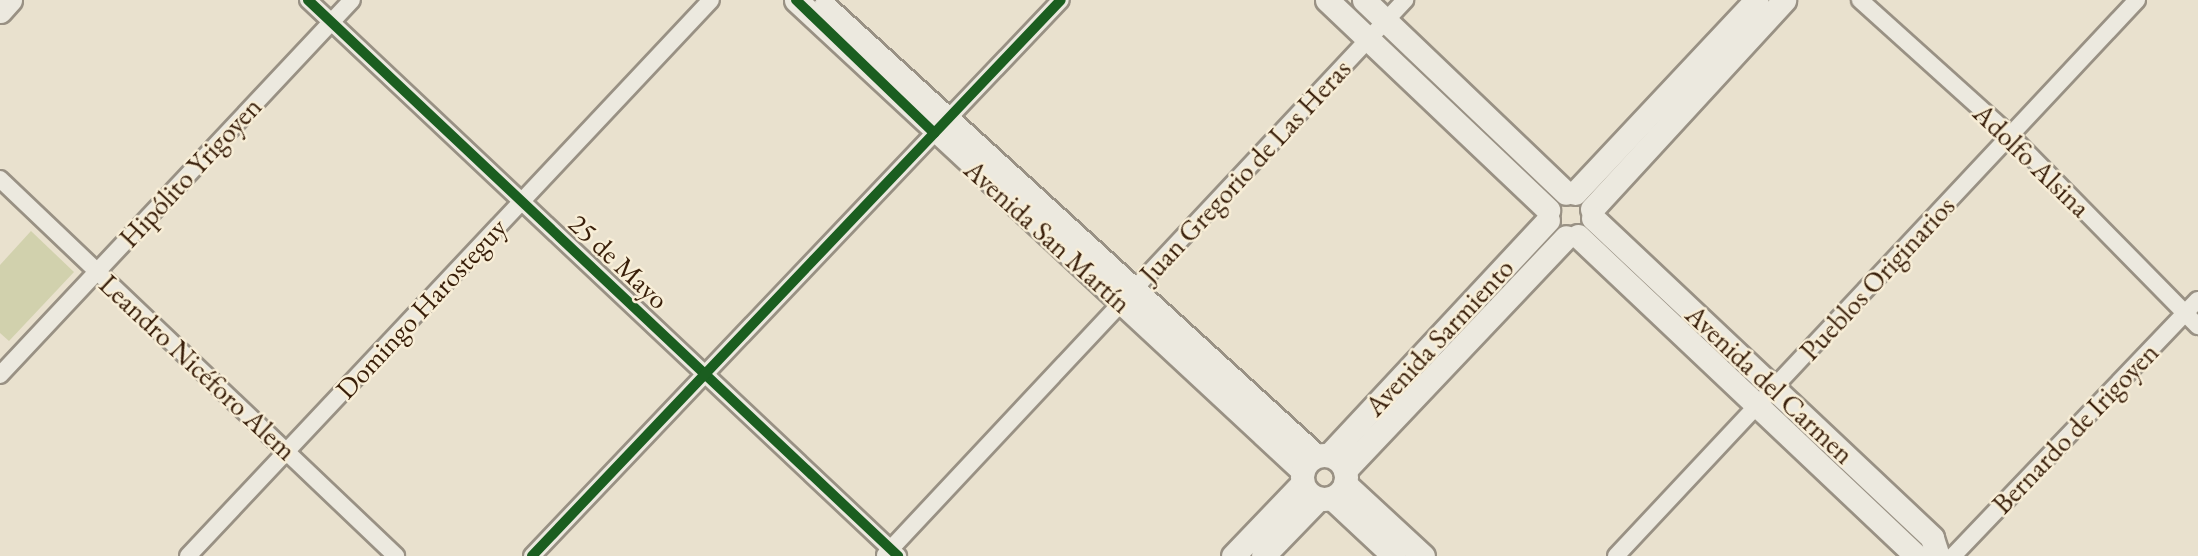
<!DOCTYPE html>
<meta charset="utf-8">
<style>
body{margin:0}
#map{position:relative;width:2198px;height:556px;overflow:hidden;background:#e9e1ce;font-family:"EB Garamond",serif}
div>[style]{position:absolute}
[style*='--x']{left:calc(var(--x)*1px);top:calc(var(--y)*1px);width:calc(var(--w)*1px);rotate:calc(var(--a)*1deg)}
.green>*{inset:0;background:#d1d1ad}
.roads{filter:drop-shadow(2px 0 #999184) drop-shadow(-2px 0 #999184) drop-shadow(0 2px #999184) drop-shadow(0 -2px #999184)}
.street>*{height:16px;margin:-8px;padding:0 8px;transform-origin:8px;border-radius:8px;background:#ece9df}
.secondary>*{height:23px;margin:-11.5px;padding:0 11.5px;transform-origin:11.5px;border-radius:11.5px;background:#ece9df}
.secondary>.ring{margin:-11.5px;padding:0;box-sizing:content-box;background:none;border:23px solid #ece9df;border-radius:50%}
.cycleway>*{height:10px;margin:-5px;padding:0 5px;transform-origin:5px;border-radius:5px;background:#1b5e20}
span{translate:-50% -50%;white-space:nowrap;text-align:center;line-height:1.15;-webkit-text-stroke:5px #f8eed7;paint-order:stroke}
.street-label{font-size:28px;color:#381e09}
</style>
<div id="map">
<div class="green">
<i style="clip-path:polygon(31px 231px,74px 272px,9px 341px,0 333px,0 265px)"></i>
</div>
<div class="roads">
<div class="street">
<i style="--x:308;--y:0;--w:811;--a:43.3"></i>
<i style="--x:1860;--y:0;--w:202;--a:42"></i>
<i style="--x:2010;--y:135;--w:268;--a:45.5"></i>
<i style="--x:0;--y:179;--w:547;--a:43.59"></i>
<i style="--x:0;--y:375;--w:514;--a:-46.81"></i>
<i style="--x:885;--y:555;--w:761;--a:-46.86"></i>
<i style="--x:188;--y:556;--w:763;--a:-46.75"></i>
<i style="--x:532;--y:556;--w:767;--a:-46.43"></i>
<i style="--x:1616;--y:556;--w:762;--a:-46.86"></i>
<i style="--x:1953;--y:556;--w:354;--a:-46.3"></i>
</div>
<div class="secondary">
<i style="--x:796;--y:0;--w:691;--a:42.89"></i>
<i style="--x:1327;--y:0;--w:305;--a:43.5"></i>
<i style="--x:1364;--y:0;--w:279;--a:43.7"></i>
<i style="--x:825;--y:7;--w:665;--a:42.44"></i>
<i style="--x:0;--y:11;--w:15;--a:-48"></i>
<i style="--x:1575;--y:193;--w:265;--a:-46.8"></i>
<i style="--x:1592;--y:209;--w:284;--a:-47.4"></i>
<i style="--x:1593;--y:218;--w:466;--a:43.3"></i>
<i style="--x:1932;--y:538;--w:19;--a:72"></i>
<i style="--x:1578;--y:236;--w:465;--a:43.4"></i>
<i class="ring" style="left:1302px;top:455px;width:21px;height:21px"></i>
<i style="--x:1329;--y:455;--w:321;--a:-47"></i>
<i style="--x:1345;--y:470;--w:321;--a:-46.5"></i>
<i style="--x:1345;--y:484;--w:106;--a:42.7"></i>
<i style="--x:1332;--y:498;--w:85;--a:43.1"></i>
<i style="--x:1233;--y:556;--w:100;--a:-46.2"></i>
<i style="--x:1263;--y:556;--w:79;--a:-46"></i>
</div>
</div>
<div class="cycleway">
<i style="--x:308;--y:0;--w:811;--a:43.3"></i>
<i style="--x:796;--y:0;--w:192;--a:43.9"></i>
<i style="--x:532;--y:556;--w:767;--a:-46.43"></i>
</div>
<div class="street-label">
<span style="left:2032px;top:160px;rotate:44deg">Adolfo Alsina</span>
<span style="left:1245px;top:171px;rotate:-47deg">Juan Gregorio de Las Heras</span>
<span style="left:190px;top:172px;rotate:-47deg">Hipólito Yrigoyen</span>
<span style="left:1048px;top:236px;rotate:42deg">Avenida San Martín</span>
<span style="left:619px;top:261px;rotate:43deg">25 de Mayo</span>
<span style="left:1877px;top:278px;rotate:-47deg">Pueblos Originarios</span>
<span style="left:421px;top:308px;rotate:-47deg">Domingo Harosteguy</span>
<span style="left:1439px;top:337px;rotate:-47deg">Avenida Sarmiento</span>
<span style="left:198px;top:367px;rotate:43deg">Leandro Nicéforo Alem</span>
<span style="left:1770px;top:384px;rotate:43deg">Avenida del Carmen</span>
<span style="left:2075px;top:428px;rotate:-46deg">Bernardo de Irigoyen</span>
</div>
</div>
